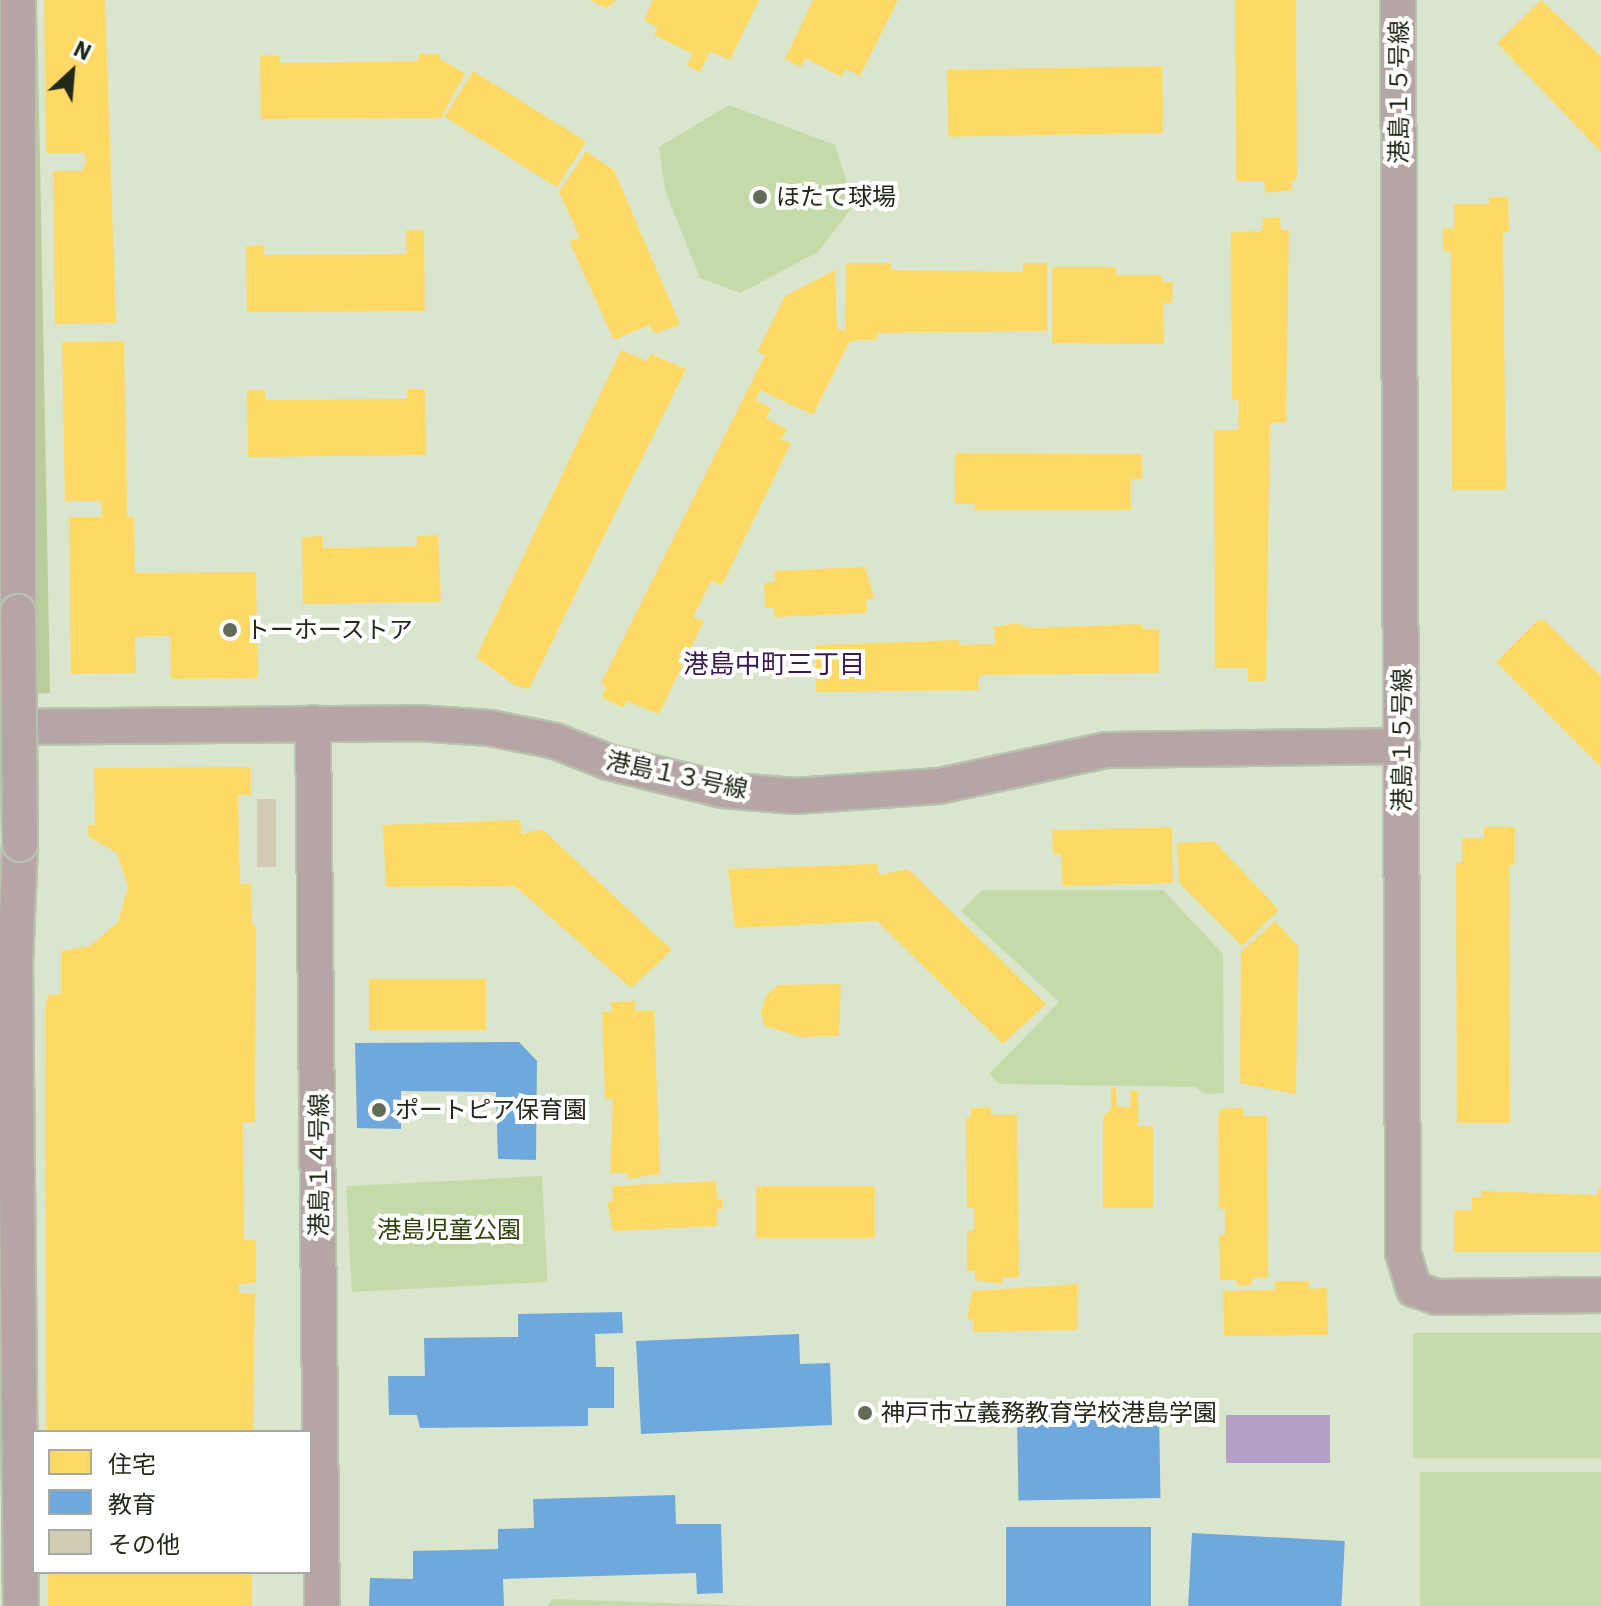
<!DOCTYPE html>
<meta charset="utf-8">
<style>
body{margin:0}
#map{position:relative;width:1601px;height:1606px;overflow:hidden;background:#dae5cd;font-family:"IBM Plex Sans","Noto Sans JP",sans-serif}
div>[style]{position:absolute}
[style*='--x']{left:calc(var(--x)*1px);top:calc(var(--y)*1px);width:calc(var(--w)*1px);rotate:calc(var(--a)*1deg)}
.green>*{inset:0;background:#c5daa9;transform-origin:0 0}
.forest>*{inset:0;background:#b8cd9a}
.water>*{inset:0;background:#b5a0c8;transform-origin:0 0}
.homes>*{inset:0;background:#ffd966;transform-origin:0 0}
.schools>*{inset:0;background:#6fa8dc;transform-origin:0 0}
.building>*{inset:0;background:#d2ccb5;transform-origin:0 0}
.roads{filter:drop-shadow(2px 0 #b9c2ae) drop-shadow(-2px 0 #b9c2ae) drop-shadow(0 2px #b9c2ae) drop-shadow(0 -2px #b9c2ae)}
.minor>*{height:34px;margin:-17px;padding:0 17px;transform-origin:17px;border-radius:17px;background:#b5a5a5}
.bridges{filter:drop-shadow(2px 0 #b9c2ae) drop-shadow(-2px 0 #b9c2ae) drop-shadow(0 2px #b9c2ae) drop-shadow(0 -2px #b9c2ae)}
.minor-bridge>*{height:34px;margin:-17px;padding:0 17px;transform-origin:17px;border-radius:17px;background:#b5a5a5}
.dots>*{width:22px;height:22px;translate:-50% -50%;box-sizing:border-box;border:4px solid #fff;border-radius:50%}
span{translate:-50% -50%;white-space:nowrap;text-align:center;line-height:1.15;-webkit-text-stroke:8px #fff;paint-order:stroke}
.street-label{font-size:24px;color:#222919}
.poi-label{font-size:24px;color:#222919}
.left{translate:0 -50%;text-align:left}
.park-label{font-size:24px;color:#30430d}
.neighbourhood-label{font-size:26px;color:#391951}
.legend{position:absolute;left:32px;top:1430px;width:280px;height:144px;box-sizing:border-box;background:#fff;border:2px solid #a7a9a3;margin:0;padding:10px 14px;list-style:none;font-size:24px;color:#222919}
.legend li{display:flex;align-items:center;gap:16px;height:40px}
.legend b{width:40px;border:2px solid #a7a9a3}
.north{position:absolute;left:32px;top:32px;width:80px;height:80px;-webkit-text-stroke:6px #fff;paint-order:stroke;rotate:26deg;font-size:22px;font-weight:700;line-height:32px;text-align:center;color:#222919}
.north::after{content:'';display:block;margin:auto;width:28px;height:36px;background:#222919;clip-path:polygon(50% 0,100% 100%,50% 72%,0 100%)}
</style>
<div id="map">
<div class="green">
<i style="clip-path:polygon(729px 105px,835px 145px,854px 205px,818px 252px,740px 293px,700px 278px,665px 190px,659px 147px)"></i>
<i style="clip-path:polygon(982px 890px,1163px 890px,1223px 954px,1224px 1093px,1206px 1094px,1195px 1087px,999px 1084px,989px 1074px,1059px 1002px,961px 911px)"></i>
<i style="left:542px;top:1176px;width:106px;height:196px;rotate:87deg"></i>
<i style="left:1601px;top:1333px;width:125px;height:188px;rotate:90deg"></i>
<i style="left:1420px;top:1472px;width:181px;height:134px"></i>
<i style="clip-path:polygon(553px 1599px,757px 1606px,547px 1606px)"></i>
</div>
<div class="forest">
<i style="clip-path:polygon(0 0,37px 0,50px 693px,0 695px)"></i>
</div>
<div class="water">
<i style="left:1226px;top:1415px;width:104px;height:48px"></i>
</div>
<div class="homes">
<i style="clip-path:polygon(44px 0,105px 0,116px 323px,55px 324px,53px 171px,82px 171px,86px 162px,85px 153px,46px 153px)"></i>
<i style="clip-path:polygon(590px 0,617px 0,606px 8px)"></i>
<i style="clip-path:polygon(653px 0,759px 0,730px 60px,710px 51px,700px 72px,687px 65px,693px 54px,654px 35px,658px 28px,644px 20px)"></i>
<i style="clip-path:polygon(813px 0,898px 0,860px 76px,845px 69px,841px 77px,806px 58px,801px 67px,785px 59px)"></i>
<i style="clip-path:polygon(1235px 0,1296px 0,1297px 179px,1292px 180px,1292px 190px,1266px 193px,1264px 181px,1236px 181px)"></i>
<i style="clip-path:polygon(1541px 0,1601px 56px,1601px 152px,1497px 43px)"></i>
<i style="clip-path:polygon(419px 54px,440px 54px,440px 59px,465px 73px,441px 118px,261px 119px,260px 55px,280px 56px,280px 63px,418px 61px)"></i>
<i style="left:1162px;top:66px;width:67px;height:215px;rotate:89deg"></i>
<i style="left:473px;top:71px;width:133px;height:54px;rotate:32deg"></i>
<i style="clip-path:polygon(586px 151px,614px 170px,680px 324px,655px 334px,649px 325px,614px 340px,569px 241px,580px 238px,559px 192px)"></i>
<i style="clip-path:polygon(1489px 197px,1508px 197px,1509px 232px,1503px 232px,1506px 490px,1452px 490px,1451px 252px,1443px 251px,1443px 228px,1454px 229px,1454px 204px,1489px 204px)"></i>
<i style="clip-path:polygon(1280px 217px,1281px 230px,1289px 230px,1286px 422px,1270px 423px,1266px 681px,1248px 681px,1248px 668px,1215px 668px,1214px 430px,1238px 430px,1239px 399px,1232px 400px,1231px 232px,1262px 231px,1263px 218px)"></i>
<i style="clip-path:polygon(406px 230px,424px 230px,425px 311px,247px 312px,246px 246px,264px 245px,264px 255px,406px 254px)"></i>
<i style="clip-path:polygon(846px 263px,891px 263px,891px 270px,1023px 272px,1023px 263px,1047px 263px,1047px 331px,878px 333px,876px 340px,850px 341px,813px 415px,760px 390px,755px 400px,771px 408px,766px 418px,787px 429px,781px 439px,791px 443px,722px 585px,711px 581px,693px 617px,704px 621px,659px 714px,627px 701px,623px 708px,601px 697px,606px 687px,601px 683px,765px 355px,757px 352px,785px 296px,835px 270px,837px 328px,845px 331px)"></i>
<i style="clip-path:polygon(1052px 267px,1116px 267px,1116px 275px,1162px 275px,1162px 282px,1173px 282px,1172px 303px,1163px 303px,1164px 344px,1052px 343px)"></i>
<i style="clip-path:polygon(124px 341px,127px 517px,134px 517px,135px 573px,256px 572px,258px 678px,171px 679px,170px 636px,135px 637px,136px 673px,71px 674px,69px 517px,102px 517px,101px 501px,65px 501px,62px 342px)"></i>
<i style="clip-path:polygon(621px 350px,647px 361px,651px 354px,686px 369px,529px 689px,516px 686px,476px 657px)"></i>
<i style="clip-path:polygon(407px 389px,425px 389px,426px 455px,248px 457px,247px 390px,265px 390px,265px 400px,407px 399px)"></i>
<i style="clip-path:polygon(955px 453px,1142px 454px,1142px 479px,1131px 479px,1131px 510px,975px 510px,975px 504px,955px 504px)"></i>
<i style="clip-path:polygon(438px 535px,441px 602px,303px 604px,302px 537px,323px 536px,323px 548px,417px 546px,417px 536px)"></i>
<i style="clip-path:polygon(865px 567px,874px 598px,866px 599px,867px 613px,774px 617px,774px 608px,765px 608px,764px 583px,775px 582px,774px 571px)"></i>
<i style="clip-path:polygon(1538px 620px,1545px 621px,1601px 676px,1601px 767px,1496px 662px)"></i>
<i style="clip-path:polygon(1016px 623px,1030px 628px,1142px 624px,1142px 629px,1159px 629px,1159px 673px,979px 675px,979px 690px,816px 692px,816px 645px,959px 640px,959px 645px,995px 644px,994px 627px)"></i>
<i style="clip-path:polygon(251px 767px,251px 795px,238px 795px,240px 884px,251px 884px,252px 924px,256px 925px,255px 1122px,243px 1122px,244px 1240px,256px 1240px,256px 1283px,239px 1284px,239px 1293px,255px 1293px,253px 1432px,46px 1432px,45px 1008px,48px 995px,61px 994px,61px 951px,90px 946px,118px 922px,128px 887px,117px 853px,88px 836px,88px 825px,95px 825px,94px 768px)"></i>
<i style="clip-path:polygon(520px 820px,522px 834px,542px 829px,672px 950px,631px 988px,515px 886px,386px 887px,383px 825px)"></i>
<i style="clip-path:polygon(1172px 827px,1173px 883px,1062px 886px,1061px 854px,1053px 854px,1052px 830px)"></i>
<i style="clip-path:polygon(1484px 827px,1515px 827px,1515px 865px,1509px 865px,1510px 1123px,1457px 1123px,1456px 863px,1462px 863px,1462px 838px,1484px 838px)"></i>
<i style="clip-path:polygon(1214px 841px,1279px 910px,1242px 946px,1179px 883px,1177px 843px)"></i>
<i style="clip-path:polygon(877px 864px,879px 875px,908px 869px,1046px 1004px,1003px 1044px,877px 921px,735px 928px,728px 869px)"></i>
<i style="clip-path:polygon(1275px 921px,1298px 946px,1296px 1094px,1240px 1083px,1241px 952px)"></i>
<i style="left:369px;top:979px;width:117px;height:51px"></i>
<i style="clip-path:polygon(841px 984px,839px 1036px,801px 1037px,765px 1026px,761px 1013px,766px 996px,778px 985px)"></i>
<i style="clip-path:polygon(635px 1001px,635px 1011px,654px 1010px,660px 1174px,628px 1179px,627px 1173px,610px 1173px,613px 1099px,605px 1099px,602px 1012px,612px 1012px,611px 1002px)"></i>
<i style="clip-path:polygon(1111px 1087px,1116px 1087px,1117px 1107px,1130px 1107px,1130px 1091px,1138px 1091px,1138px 1126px,1153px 1126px,1153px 1208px,1103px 1208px,1103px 1117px,1111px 1109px)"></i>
<i style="clip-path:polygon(991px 1107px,991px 1115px,1017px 1115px,1019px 1277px,1002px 1278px,1002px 1284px,975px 1280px,975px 1271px,967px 1271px,967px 1231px,974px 1231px,974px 1208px,967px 1208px,966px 1118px,971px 1117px,971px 1108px)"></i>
<i style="clip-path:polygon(1243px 1108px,1243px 1116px,1267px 1116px,1268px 1278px,1252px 1278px,1252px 1285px,1237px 1286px,1237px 1280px,1220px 1280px,1219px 1235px,1225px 1235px,1225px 1209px,1219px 1209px,1218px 1120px,1220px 1109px)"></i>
<i style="clip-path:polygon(716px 1181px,717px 1200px,723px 1199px,723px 1209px,717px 1209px,717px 1226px,613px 1231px,607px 1202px,613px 1201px,612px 1186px)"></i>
<i style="left:756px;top:1186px;width:119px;height:52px"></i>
<i style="clip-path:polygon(1598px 1189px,1601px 1189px,1601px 1252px,1454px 1252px,1454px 1210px,1472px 1210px,1472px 1197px,1482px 1197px,1481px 1191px,1598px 1195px)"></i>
<i style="clip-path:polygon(1275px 1281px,1309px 1281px,1309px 1289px,1327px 1288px,1328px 1335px,1224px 1336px,1223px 1291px,1275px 1290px)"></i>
<i style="clip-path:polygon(1078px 1284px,1077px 1330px,973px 1332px,973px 1319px,967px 1319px,972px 1291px)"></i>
<i style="left:48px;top:1572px;width:204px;height:34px"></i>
</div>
<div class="schools">
<i style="clip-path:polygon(519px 1042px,537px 1061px,536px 1160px,498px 1159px,496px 1092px,401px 1091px,401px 1129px,357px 1128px,355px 1043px)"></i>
<i style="clip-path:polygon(622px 1312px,623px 1333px,595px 1334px,596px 1367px,614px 1367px,614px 1408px,588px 1408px,588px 1426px,420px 1428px,417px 1415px,389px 1415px,388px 1376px,425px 1376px,424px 1338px,518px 1337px,518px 1314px)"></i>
<i style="clip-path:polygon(799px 1334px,800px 1364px,830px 1363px,832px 1425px,641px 1434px,636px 1341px)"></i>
<i style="left:1159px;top:1413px;width:85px;height:142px;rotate:89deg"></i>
<i style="clip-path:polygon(675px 1495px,676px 1524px,721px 1524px,723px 1593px,697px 1594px,696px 1573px,503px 1579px,504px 1606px,369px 1606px,370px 1578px,413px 1579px,413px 1551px,498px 1549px,498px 1529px,534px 1528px,533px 1499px)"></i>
<i style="left:1006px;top:1527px;width:145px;height:79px"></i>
<i style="left:1192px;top:1533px;width:153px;height:73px;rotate:3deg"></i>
</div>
<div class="building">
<i style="left:257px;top:799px;width:19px;height:68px"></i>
</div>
<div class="roads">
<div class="minor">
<i style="--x:1398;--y:0;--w:1253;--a:89.77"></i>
<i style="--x:1403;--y:1253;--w:38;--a:73"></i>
<i style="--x:1414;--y:1289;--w:24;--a:19"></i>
<i style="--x:1437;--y:1297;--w:164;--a:-0.7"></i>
<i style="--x:18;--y:612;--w:612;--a:-90"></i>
<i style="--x:313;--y:723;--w:883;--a:89.42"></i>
<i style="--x:0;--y:727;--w:417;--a:-0.5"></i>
<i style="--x:417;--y:723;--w:73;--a:3.9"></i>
<i style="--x:490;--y:728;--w:66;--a:11.3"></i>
<i style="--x:555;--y:741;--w:57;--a:21.6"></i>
<i style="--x:608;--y:762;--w:118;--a:13.7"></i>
<i style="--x:723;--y:790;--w:72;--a:4.8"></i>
<i style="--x:795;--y:796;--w:144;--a:-4"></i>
<i style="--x:939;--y:786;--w:172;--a:-12.1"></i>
<i style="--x:1107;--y:750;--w:295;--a:-0.8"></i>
<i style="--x:20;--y:844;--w:117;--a:92.4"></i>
<i style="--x:15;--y:961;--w:645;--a:89.47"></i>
</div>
</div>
<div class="bridges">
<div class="minor-bridge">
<i style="--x:18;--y:612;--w:232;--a:89.5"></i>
</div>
</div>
<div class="dots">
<i style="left:760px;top:197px;background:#626b58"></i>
<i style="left:230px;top:630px;background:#626b58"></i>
<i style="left:379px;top:1110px;background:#626b58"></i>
<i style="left:865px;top:1413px;background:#626b58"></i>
</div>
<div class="street-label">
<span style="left:1399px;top:92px;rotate:-90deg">港島１５号線</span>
<span style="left:1402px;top:740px;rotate:-90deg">港島１５号線</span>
<span style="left:677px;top:775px;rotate:12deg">港島１３号線</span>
<span style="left:319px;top:1165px;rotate:-90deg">港島１４号線</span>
</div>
<div class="poi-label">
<span class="left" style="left:776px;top:197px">ほたて球場</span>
<span class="left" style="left:246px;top:630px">トーホーストア</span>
<span class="left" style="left:395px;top:1110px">ポートピア保育園</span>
<span class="left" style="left:881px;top:1413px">神戸市立義務教育学校港島学園</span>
</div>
<div class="park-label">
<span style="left:449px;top:1230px">港島児童公園</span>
</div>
<div class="neighbourhood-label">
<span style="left:774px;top:664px">港島中町三丁目</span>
</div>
<ul class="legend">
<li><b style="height:22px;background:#ffd966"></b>住宅</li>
<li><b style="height:22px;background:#6fa8dc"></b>教育</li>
<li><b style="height:22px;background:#d2ccb5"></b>その他</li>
</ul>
<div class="north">N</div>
</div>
